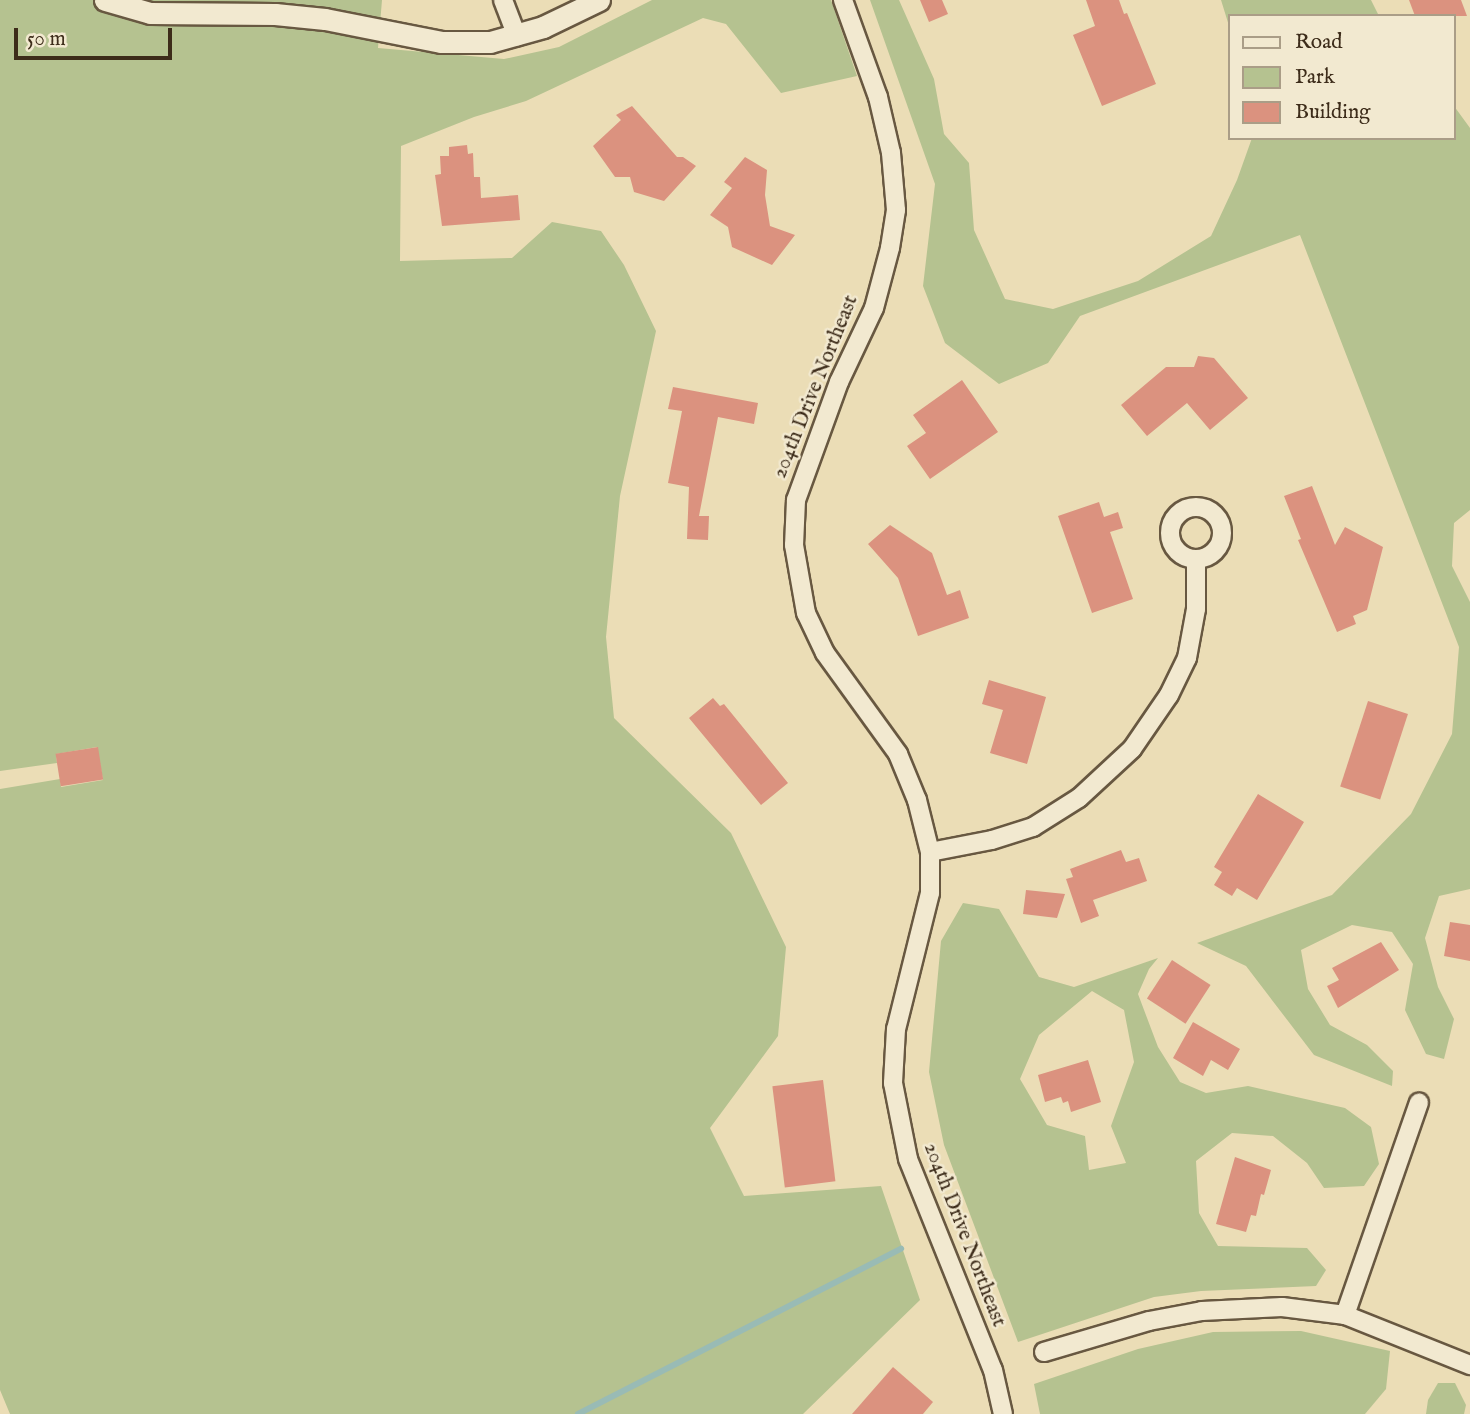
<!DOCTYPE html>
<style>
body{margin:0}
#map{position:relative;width:1470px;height:1414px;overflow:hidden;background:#ebddb6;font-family:"IM FELL English",serif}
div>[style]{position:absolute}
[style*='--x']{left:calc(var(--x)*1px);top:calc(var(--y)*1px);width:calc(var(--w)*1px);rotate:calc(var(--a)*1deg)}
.green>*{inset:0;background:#b5c290}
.stream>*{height:6px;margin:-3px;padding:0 3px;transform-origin:3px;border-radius:3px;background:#99bbb5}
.building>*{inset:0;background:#db927f;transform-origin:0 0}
.roads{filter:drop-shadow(2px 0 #685841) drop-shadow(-2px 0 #685841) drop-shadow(0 2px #685841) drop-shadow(0 -2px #685841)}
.minor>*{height:18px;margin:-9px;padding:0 9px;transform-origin:9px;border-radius:9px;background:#f2e9d0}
.minor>.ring{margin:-9px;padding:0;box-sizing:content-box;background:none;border:18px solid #f2e9d0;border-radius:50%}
.tertiary>*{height:21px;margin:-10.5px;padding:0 10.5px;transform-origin:10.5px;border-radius:10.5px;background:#f2e9d0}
span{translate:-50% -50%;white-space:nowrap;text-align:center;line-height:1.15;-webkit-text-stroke:5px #f2e9d0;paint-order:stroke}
.street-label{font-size:21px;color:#3d2c1a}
.legend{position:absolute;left:1228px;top:14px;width:228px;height:126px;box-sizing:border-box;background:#f2e9d0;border:2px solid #aa9d87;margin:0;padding:9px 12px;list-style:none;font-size:21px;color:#3d2c1a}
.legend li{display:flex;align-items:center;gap:14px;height:35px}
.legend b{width:35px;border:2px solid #aa9d87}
.scale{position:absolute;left:14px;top:28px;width:158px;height:32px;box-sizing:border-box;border:4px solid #3d2c1a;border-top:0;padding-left:9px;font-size:21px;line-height:24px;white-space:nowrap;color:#3d2c1a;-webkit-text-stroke:5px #f2e9d0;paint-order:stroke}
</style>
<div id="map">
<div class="green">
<i style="clip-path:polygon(0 0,382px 0,378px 48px,504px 59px,559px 47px,652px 0,831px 0,857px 76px,781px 93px,726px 24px,703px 18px,526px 101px,474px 117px,401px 146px,400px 261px,512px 258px,552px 222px,601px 231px,624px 265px,656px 331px,620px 496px,606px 637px,614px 718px,731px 833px,786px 947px,778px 1036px,710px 1128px,744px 1196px,881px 1186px,920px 1300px,803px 1414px,10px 1414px,0 1390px,0 789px,60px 779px,61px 787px,103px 780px,97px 747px,56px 754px,57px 763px,0 771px)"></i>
<i style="clip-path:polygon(870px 0,899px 0,934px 79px,944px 134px,969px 163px,974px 230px,1005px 299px,1053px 309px,1138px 281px,1211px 236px,1237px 180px,1252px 138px,1454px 138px,1454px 106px,1470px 128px,1470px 510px,1454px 523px,1452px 566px,1470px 602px,1470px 889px,1439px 896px,1425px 938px,1438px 987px,1454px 1019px,1444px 1059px,1426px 1054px,1405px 1010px,1413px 964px,1392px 932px,1352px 925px,1301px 950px,1308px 989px,1330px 1025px,1367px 1045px,1393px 1071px,1392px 1086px,1314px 1055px,1246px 966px,1197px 943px,1332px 895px,1411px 814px,1452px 734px,1459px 647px,1300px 235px,1080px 316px,1048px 363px,999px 384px,945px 343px,923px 286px,935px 184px)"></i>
<i style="clip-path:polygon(1221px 0,1371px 0,1379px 16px,1230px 16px,1230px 29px)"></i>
<i style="clip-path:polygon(evenodd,963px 903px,999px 909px,1039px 977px,1074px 987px,1158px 958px,1149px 969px,1138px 994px,1158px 1047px,1180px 1082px,1206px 1093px,1248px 1086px,1345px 1108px,1371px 1127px,1379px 1164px,1364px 1186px,1324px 1188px,1307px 1163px,1273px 1136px,1232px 1133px,1196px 1161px,1199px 1213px,1218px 1246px,1307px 1248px,1326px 1270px,1316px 1286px,1201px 1291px,1154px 1297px,1018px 1342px,944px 1145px,929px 1072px,941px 941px,963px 903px,1092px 991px,1124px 1010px,1134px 1062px,1111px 1126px,1126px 1163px,1089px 1170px,1085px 1136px,1047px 1125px,1020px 1079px,1039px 1035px,1092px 991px)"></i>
<i style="clip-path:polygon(1301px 1331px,1390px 1351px,1386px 1389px,1365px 1414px,1040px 1414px,1034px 1384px,1138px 1349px,1213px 1332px)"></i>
<i style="clip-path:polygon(1438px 1383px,1455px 1383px,1466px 1405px,1464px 1414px,1426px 1414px,1428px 1400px)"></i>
</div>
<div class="stream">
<i style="--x:578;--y:1414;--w:363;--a:-27.1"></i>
</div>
<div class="building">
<i style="clip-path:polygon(920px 0,942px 0,948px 14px,929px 22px)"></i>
<i style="clip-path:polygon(1086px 0,1119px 0,1124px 14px,1127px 13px,1156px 84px,1102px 106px,1073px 35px,1095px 26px)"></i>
<i style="clip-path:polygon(1409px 0,1461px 0,1467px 16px,1415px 16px)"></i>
<i style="clip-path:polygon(632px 106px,677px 157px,683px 157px,696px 166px,664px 201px,634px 192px,630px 177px,615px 177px,593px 146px,621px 120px,616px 115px)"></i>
<i style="clip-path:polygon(467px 145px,468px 154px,473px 153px,474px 177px,480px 177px,481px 198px,518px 195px,520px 220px,442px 226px,435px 175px,441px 174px,440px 156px,449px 156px,449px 147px)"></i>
<i style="clip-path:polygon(745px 157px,767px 170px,765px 195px,770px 226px,795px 235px,772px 265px,732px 247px,728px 227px,710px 215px,732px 188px,724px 182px)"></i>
<i style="clip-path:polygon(1198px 356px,1214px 358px,1248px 398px,1210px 430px,1187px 403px,1147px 436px,1121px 405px,1166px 367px,1194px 367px)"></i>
<i style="clip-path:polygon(962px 380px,998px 432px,930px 479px,907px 446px,926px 433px,913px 415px)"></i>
<i style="clip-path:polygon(673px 387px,758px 403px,754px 424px,718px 417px,699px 516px,709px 516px,708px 540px,687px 539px,689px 487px,668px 483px,682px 411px,668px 409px)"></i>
<i style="clip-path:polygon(1312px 486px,1335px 545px,1345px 527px,1383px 547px,1367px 610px,1353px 616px,1356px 624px,1337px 632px,1298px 540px,1301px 539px,1284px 496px)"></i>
<i style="clip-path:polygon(1099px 502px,1104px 517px,1118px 512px,1123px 528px,1110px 532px,1133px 599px,1092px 613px,1058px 516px)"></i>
<i style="clip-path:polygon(890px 525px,932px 553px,947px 595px,960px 590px,969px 618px,918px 636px,898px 578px,868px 544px)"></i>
<i style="clip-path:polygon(989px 680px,1046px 697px,1027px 764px,990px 753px,1003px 710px,982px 704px)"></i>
<i style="clip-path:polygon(713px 698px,720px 706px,724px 704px,788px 783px,761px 805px,689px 718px)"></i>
<i style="left:1368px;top:701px;width:42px;height:90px;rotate:18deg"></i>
<i style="left:98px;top:747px;width:33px;height:43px;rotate:81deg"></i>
<i style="clip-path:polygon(1258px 794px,1304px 822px,1257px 900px,1237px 888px,1232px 896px,1214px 885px,1222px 872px,1214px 867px)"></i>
<i style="clip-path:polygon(1121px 850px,1126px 862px,1139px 858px,1147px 881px,1093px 900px,1099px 916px,1081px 923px,1066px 879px,1073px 877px,1070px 869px)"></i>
<i style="clip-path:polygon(1026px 890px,1065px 894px,1057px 918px,1023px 914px)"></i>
<i style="clip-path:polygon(1450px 922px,1470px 925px,1470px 961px,1444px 956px)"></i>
<i style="clip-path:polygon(1381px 942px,1399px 970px,1338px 1008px,1327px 986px,1339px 980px,1332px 968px)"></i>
<i style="left:1172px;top:960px;width:46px;height:46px;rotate:33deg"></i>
<i style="clip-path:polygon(1193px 1022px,1240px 1049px,1228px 1070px,1211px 1060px,1203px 1076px,1173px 1058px)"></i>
<i style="clip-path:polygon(1088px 1060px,1101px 1102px,1071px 1112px,1068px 1101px,1063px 1103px,1061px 1097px,1045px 1102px,1038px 1075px)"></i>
<i style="left:823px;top:1080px;width:102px;height:51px;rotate:83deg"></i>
<i style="clip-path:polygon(1235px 1157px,1271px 1170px,1264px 1195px,1261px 1194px,1256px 1216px,1251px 1215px,1246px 1232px,1216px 1224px)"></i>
<i style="clip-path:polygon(893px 1367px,933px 1402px,923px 1414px,852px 1414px)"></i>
</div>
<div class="roads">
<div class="minor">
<i style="--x:503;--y:0;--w:39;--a:69"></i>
<i style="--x:843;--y:0;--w:103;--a:70.2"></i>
<i style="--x:878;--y:97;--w:57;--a:76.9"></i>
<i style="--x:891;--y:153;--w:57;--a:85"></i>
<i style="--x:896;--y:210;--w:38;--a:99"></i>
<i style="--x:890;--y:248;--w:62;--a:104.9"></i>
<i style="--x:874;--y:308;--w:82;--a:115.3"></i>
<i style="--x:839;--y:382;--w:126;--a:110"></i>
<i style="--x:796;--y:500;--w:45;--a:92.5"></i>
<i style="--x:794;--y:545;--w:69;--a:80"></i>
<i style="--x:806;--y:613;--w:44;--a:64.6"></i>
<i style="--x:825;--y:653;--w:125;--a:54.1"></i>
<i style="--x:898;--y:754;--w:50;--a:67.6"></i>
<i style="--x:917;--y:800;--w:54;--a:76"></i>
<i style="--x:930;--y:852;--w:41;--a:90"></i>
<i style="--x:930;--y:893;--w:140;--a:104"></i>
<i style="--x:896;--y:1029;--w:54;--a:93.2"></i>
<i style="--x:893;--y:1083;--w:77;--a:78.8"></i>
<i style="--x:908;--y:1159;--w:227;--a:68.1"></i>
<i style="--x:993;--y:1370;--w:45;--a:77.2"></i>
<i class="ring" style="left:1170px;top:507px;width:34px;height:34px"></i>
<i style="--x:930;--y:852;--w:63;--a:-11"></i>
<i style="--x:992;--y:840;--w:43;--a:-17.6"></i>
<i style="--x:1033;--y:827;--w:54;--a:-32.2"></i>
<i style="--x:1079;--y:798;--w:72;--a:-42.8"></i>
<i style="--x:1132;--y:749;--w:65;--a:-55.6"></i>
<i style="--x:1169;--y:695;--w:41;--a:-64.1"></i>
<i style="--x:1187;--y:658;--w:50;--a:-79.6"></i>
<i style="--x:1196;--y:609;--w:50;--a:-90"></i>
<i style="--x:1345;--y:1315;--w:225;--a:-70.8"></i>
<i style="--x:1044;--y:1352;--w:109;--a:-16.4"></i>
<i style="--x:1149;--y:1321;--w:54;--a:-10.7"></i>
<i style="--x:1202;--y:1311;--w:80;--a:-2.9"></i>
<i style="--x:1282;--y:1307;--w:64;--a:7.2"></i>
<i style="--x:1345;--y:1315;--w:135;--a:21.8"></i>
</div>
<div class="tertiary">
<i style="--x:105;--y:0;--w:47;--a:16.1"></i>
<i style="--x:150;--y:13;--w:125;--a:0.5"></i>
<i style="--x:275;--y:14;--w:50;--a:5.7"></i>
<i style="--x:325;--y:19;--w:118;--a:11.2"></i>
<i style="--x:441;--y:42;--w:49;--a:0"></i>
<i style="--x:490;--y:42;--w:55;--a:-15.8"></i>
<i style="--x:543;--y:27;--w:62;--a:-25.7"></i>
</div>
</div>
<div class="street-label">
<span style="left:816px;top:387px;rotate:-68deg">204th Drive Northeast</span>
<span style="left:964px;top:1235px;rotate:69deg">204th Drive Northeast</span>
</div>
<ul class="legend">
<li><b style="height:9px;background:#f2e9d0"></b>Road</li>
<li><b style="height:19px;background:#b5c290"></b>Park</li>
<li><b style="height:19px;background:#db927f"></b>Building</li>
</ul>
<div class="scale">50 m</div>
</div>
